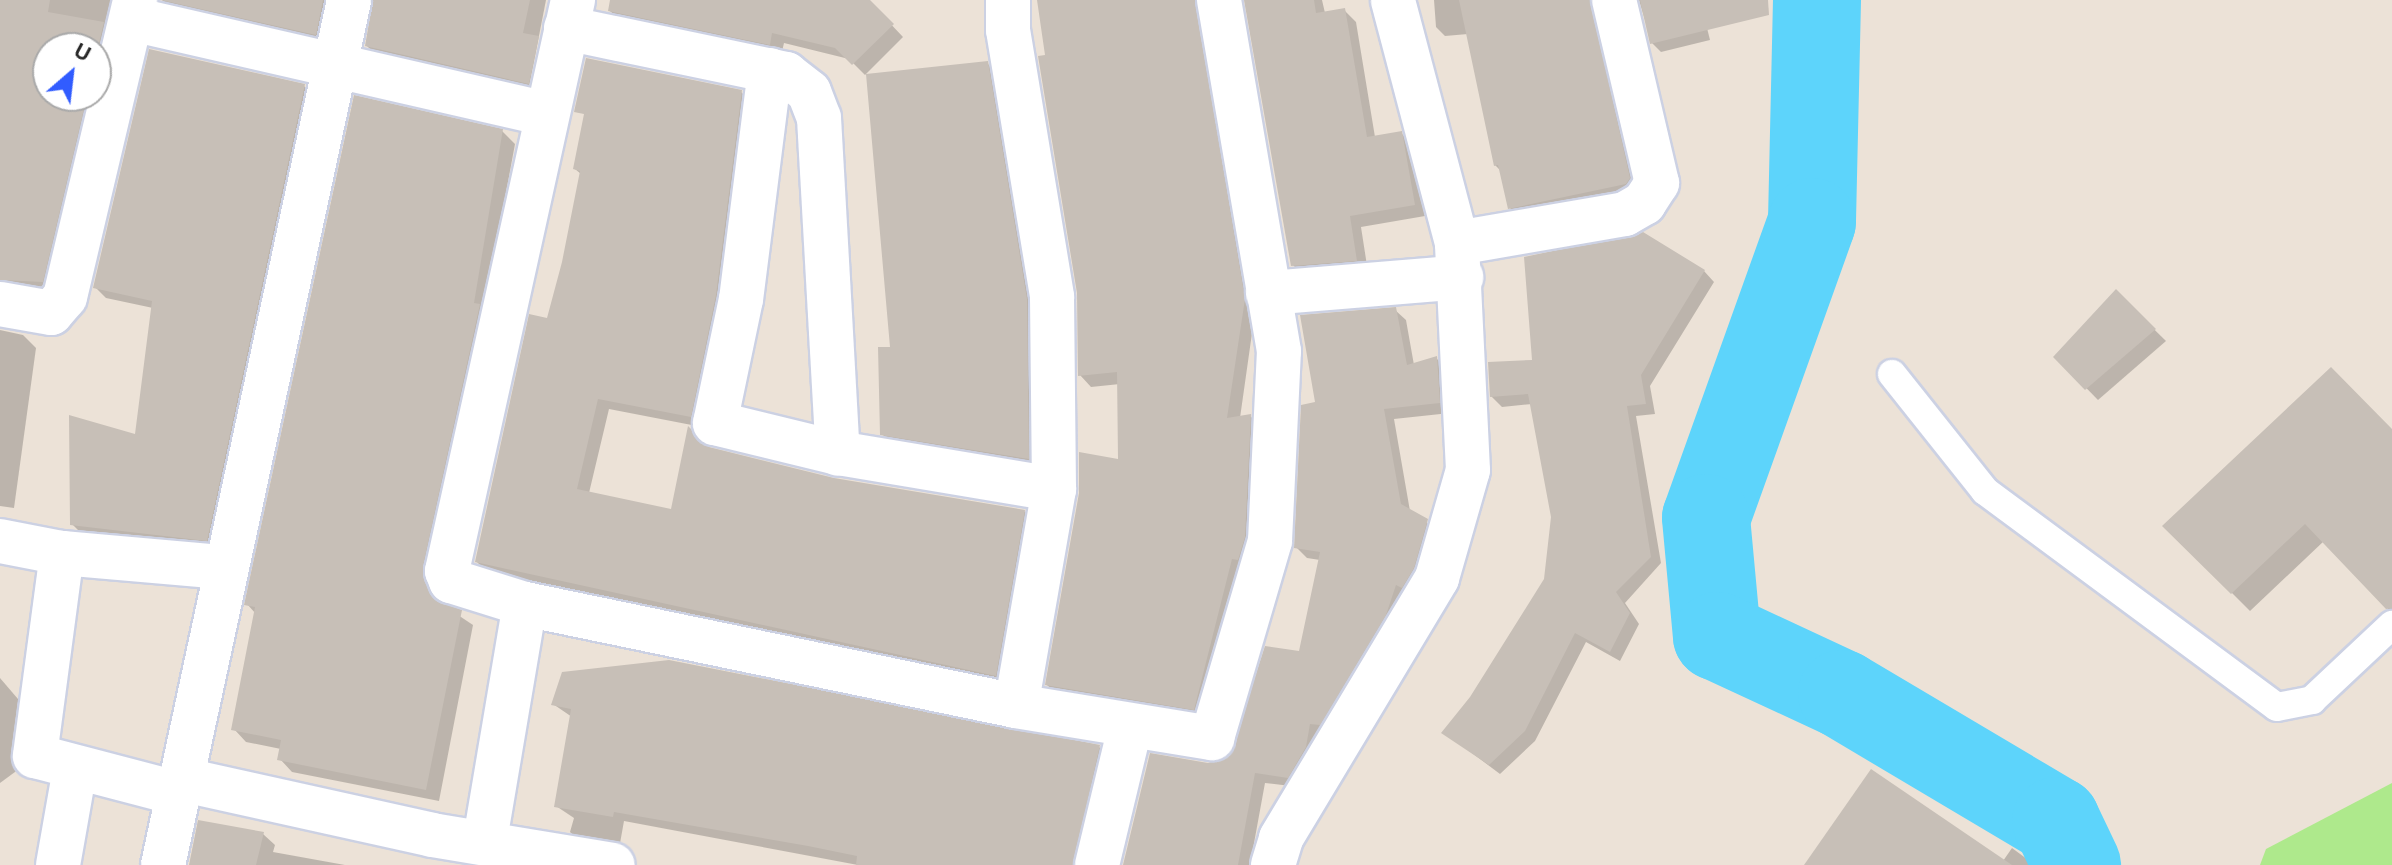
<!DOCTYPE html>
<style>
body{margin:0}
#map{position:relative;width:2392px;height:865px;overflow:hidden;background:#ece2d7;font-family:"DM Sans",sans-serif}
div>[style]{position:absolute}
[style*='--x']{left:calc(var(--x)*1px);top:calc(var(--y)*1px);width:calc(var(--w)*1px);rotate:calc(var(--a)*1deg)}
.green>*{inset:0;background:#aee98c}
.shadow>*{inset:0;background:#0003}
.river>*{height:88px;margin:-44px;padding:0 44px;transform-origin:44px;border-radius:44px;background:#5dd4fb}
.building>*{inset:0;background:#c7bfb7}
.roads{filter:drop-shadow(2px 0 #ccd1e3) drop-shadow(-2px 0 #ccd1e3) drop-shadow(0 2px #ccd1e3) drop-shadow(0 -2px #ccd1e3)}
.lane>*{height:28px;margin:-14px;padding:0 14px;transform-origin:14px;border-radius:14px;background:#fff}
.street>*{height:44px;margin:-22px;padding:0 22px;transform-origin:22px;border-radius:22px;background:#fff}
span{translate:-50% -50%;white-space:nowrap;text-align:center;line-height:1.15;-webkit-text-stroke:8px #fff;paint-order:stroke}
.north{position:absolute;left:32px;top:32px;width:80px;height:80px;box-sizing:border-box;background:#fff;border:2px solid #a9a9a9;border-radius:50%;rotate:28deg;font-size:22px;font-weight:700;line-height:32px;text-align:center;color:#272727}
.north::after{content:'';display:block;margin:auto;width:28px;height:36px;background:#315cff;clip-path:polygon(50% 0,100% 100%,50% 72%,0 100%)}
</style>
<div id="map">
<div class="green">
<i style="clip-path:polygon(2392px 783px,2392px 865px,2260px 865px,2266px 849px)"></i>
</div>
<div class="shadow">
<i style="clip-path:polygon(evenodd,0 0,128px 0,55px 294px,0 298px,0 0,48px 48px,96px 48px,96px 96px,48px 96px,48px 48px)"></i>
<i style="clip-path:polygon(162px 0,341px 0,328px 47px,174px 11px)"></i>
<i style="clip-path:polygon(374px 0,546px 0,528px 92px,379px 58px,367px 46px)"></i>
<i style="clip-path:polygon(612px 0,868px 0,903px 37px,865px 75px,849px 59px,784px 43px,781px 56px,622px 22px,610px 11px)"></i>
<i style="clip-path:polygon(1039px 0,1212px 0,1255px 312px,1240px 418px,1250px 416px,1262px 427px,1256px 549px,1206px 720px,1059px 696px,1047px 685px,1120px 461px,1120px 384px,1091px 387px,1080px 375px,1168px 44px)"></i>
<i style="clip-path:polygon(1246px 0,1322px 0,1325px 13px,1344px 10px,1356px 22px,1375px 137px,1401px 133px,1413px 145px,1425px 216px,1361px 227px,1368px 272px,1305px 277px,1293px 265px)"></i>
<i style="clip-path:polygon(1434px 0,1602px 0,1638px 188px,1628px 197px,1519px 217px,1510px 208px,1502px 172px,1495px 165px,1468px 34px,1445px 36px,1436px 27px)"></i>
<i style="clip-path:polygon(1639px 0,1700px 0,1710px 40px,1661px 52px,1652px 43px)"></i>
<i style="clip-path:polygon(987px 63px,997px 74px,1036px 311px,1038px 469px,893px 444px,882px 434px,892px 349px)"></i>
<i style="clip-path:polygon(304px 86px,315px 97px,218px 550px,83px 535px,72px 524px,136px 436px,153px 308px,106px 298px,95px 287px)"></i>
<i style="clip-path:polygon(741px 92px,753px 104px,702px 427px,609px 409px,589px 493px,672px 512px,834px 480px,1024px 511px,1036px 523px,1007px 687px,539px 583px,541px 587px,488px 573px,477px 562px,564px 263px,581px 174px,575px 169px)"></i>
<i style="clip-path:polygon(502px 131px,515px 144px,434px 580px,443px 605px,473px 625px,439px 801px,292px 772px,280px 759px,281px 749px,246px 742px,234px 729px,256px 614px,247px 604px)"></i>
<i style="clip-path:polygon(1704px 271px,1714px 282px,1650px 386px,1655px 414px,1636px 416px,1661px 563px,1625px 603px,1639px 624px,1620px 661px,1586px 642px,1535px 741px,1500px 774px,1444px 732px,1472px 698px,1546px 580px,1553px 516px,1532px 404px,1502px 407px,1491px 396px,1534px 362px)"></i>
<i style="clip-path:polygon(2116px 292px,2166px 341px,2098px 400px,2056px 357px)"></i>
<i style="clip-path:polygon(1395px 310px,1406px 320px,1414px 365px,1437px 359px,1447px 369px,1450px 413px,1394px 419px,1410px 511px,1438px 531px,1299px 787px,1265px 783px,1250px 865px,1125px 865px,1208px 765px,1231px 757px,1301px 653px,1320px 560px,1307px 558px,1296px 547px,1318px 404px)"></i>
<i style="clip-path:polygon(0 330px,23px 335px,36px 348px,14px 508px,0 506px)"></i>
<i style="clip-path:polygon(2392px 431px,2392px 613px,2324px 541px,2250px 611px,2165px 526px)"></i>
<i style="clip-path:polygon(0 678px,36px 720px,30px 761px,0 783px)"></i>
<i style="clip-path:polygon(553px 704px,1099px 747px,1110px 758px,1087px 865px,858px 865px,624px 821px,619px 849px,581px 842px,570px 832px,574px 818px,556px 806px,572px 717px)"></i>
<i style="clip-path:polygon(263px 834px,275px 845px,273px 852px,345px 865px,191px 865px)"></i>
<i style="clip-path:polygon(2012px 848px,2035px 865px,1807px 865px,2003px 861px)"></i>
</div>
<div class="river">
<i style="--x:1817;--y:0;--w:222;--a:91.3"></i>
<i style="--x:1812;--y:222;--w:314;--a:109.7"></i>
<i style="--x:1706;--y:518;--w:119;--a:84.7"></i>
<i style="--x:1717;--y:636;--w:138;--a:24.9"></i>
<i style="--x:1842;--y:694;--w:249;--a:30.7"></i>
<i style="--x:2056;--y:821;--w:49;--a:64.5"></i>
</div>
<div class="building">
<i style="clip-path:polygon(0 0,50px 0,48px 12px,104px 22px,96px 56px,96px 48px,48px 48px,48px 96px,87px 96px,43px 282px,0 280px)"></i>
<i style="clip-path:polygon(161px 0,323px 0,316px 35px)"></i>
<i style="clip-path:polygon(373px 0,530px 0,523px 33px,539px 36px,529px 84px,365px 46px)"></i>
<i style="clip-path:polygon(610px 0,870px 0,894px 24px,852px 65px,835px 48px,772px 33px,770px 45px,608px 11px)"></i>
<i style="clip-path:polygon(1037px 0,1195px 0,1245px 299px,1227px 418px,1251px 414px,1245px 537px,1238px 560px,1232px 559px,1194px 710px,1045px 685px,1079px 493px,1079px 452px,1118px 459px,1117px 372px,1078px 376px,1077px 293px,1038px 56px,1045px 55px)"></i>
<i style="clip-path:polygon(1244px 0,1314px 0,1316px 13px,1345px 8px,1367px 137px,1402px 131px,1415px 205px,1350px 216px,1357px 261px,1291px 266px)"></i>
<i style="clip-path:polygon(1459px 0,1590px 0,1630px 178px,1626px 184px,1508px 209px,1498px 165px,1494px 166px)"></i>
<i style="clip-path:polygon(1640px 0,1768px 0,1769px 15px,1650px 44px)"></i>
<i style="clip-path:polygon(149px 49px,305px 84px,207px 541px,70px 525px,69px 415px,135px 434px,152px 301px,93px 288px)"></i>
<i style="clip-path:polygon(586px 58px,742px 90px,716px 295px,691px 417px,598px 399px,577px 489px,671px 509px,688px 426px,709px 447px,834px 478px,1025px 510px,996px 676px,475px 562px,529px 314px,547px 318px,562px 262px,580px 171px,573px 169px,584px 114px,574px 112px)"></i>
<i style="clip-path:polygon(988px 61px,1027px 299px,1029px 459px,880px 435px,878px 347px,890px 347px,866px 74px)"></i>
<i style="clip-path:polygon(354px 95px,503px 129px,474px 303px,480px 304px,423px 566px,434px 599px,462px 610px,426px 790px,277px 760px,281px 740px,231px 730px,255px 607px,244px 605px)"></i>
<i style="clip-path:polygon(1643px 232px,1705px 270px,1641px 375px,1646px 404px,1627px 406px,1651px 557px,1616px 592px,1630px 613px,1610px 652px,1575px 633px,1525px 731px,1489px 765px,1441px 733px,1470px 697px,1544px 579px,1551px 517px,1528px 394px,1490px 397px,1488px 362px,1532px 360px,1524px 257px)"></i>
<i style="clip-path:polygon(2116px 289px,2156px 329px,2085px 390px,2053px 357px)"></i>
<i style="clip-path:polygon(1396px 307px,1407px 365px,1437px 356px,1440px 403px,1384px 409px,1401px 504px,1428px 519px,1414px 568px,1402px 588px,1396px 585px,1386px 615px,1320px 725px,1310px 724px,1306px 747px,1288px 778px,1255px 773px,1238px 865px,1123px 865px,1150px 753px,1208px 763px,1229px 756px,1265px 646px,1299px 651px,1320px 552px,1294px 548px,1301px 405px,1315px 402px,1300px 315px)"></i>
<i style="clip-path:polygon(2331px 367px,2392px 429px,2392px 608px,2386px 609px,2305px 524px,2231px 594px,2162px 526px)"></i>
<i style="clip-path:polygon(669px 660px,1100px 745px,1073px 865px,856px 865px,857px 856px,808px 846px,614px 812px,613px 817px,554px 807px,571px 709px,551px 705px,562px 672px)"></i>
<i style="clip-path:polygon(1871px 769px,2012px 865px,1804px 865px)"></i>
<i style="clip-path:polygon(198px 820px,264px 832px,256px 865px,189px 865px)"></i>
</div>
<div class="roads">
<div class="lane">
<i style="--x:1892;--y:374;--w:149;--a:51.5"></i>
<i style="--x:1985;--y:491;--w:363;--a:36.5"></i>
<i style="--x:2277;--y:707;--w:36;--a:-11"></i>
<i style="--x:2312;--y:700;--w:110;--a:-43.2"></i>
</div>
<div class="street">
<i style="--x:573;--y:0;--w:585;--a:102.44"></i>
<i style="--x:447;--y:571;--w:11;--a:68"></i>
<i style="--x:451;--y:581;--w:77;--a:17.3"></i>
<i style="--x:525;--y:604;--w:501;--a:11.74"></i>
<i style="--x:1016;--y:706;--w:199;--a:9.3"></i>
<i style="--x:1212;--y:738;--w:205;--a:-73.6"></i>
<i style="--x:1270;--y:541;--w:190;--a:-87.3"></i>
<i style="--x:1279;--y:351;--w:356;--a:-99.7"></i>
<i style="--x:1008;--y:0;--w:30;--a:90"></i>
<i style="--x:1008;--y:30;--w:271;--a:80.6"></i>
<i style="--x:1052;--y:297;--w:192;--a:89.4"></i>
<i style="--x:1054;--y:489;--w:220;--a:99.9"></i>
<i style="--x:132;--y:19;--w:423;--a:12.9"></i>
<i style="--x:566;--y:28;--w:225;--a:11.8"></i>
<i style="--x:786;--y:74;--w:29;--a:38"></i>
<i style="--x:809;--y:92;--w:28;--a:69"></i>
<i style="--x:819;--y:118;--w:336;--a:86.8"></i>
<i style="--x:838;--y:453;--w:219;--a:9.5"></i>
<i style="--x:770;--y:70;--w:231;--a:97.2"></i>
<i style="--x:741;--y:299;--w:127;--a:101.8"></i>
<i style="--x:715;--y:423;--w:127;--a:13.7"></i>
<i style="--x:1457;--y:243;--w:170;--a:-9.8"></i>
<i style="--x:1625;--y:214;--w:22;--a:-30"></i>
<i style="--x:1644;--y:203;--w:24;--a:-57"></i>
<i style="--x:1657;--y:183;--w:188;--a:-103.2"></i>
<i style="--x:1268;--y:293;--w:194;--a:-4.7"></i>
<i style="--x:0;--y:304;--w:52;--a:10"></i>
<i style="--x:51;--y:313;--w:21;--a:-49"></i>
<i style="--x:65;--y:297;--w:305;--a:-76.7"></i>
<i style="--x:0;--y:541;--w:63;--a:11"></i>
<i style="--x:62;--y:553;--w:162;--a:5"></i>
<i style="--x:62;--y:553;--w:205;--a:97.6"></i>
<i style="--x:35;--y:756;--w:146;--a:14.7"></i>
<i style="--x:180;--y:779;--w:258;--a:12.5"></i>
<i style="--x:432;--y:835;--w:183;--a:9.4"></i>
<i style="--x:485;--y:840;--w:239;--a:-80.4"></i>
<i style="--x:58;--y:865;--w:97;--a:-80"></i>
<i style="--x:163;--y:865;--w:885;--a:-77.86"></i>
<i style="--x:1097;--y:865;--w:141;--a:-76.5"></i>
<i style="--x:1273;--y:865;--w:28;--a:-73"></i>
<i style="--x:1281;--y:838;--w:303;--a:-59"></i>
<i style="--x:1437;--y:578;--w:112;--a:-74"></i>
<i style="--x:1468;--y:470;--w:227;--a:-92.8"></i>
<i style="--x:1457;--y:243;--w:251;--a:-104.8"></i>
</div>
</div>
<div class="north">U</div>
</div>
